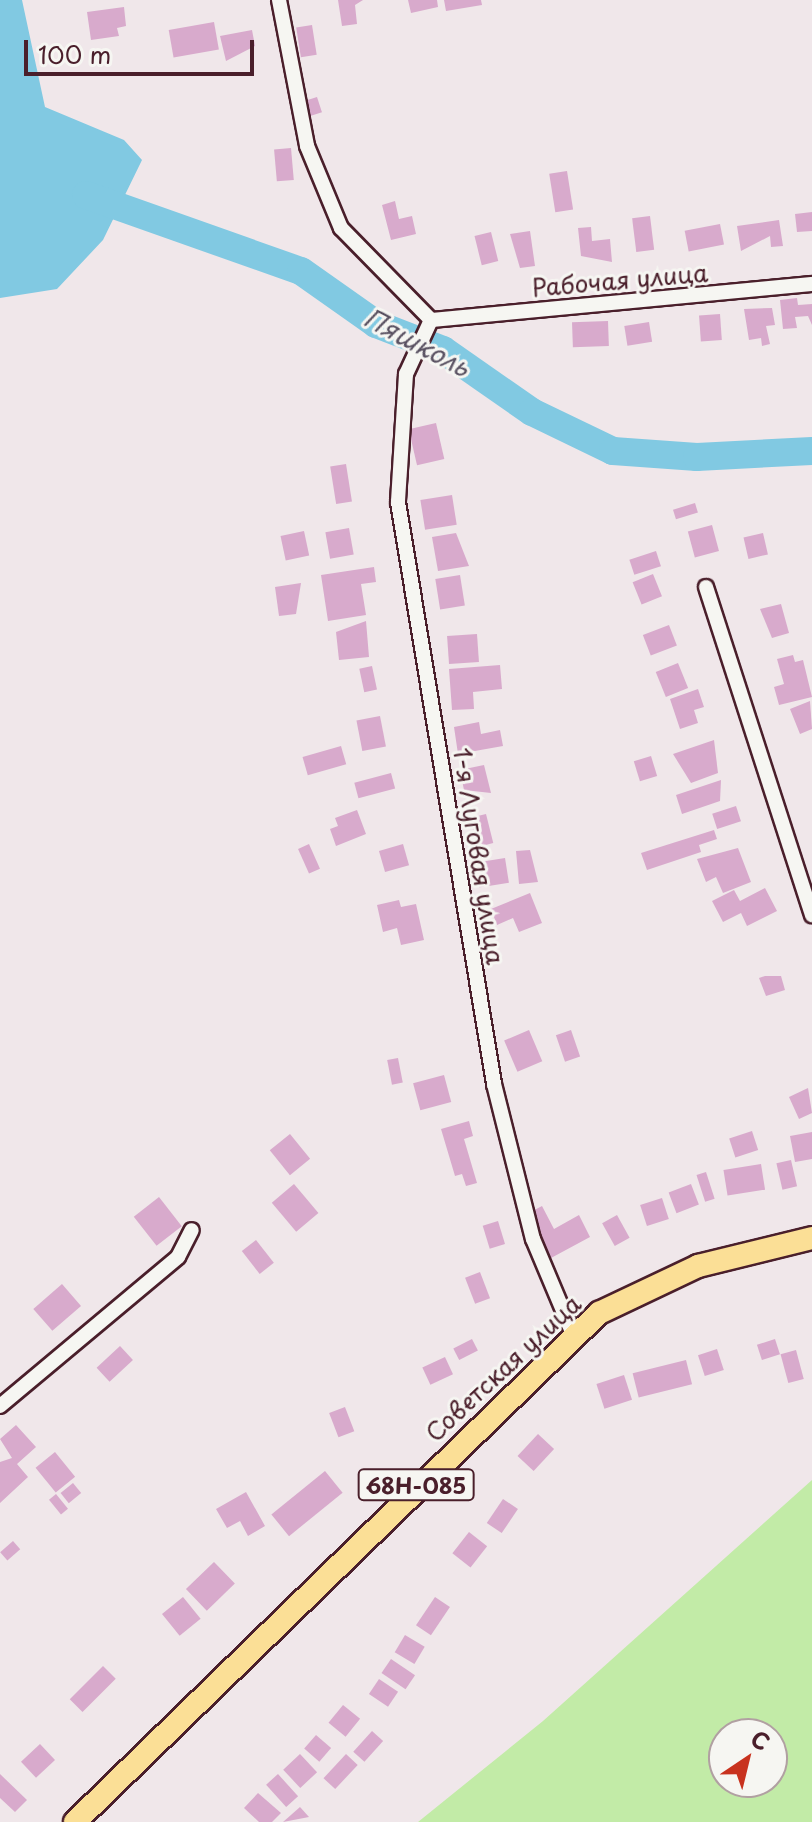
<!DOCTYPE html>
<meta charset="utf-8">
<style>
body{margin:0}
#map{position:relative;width:812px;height:1822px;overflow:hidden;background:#f0e7ea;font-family:"Playpen Sans",sans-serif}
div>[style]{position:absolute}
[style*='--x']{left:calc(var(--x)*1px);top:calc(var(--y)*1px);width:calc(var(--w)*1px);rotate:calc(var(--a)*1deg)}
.green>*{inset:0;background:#c2eba7}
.water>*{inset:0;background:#81c9e2}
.river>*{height:28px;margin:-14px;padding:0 14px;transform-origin:14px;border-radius:14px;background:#81c9e2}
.building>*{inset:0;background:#d8aacc;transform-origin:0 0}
.roads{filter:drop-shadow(2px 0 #4a1f2b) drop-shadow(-2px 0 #4a1f2b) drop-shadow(0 2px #4a1f2b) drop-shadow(0 -2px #4a1f2b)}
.minor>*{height:14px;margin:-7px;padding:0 7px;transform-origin:7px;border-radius:7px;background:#f6f6f2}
.primary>*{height:22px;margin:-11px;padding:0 11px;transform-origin:11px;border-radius:11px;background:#fbdf96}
span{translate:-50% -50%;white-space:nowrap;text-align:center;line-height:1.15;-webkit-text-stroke:6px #f6f6f2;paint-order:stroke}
.shield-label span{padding:2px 6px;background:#f6f6f2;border:2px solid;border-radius:6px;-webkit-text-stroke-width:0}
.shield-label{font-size:22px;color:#4a1f2b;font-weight:700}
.street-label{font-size:24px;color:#4a1f2b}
.water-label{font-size:26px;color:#5a5262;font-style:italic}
.north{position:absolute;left:708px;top:1718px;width:80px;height:80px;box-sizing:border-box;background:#f6f6f2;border:2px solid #b1a0a2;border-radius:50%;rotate:35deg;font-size:22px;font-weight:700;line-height:32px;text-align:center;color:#4a1f2b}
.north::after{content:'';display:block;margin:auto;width:28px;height:36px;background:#c8321e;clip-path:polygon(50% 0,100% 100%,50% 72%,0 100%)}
.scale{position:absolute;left:24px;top:40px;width:230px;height:36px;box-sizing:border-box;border:4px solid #4a1f2b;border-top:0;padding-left:10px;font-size:24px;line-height:28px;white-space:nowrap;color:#4a1f2b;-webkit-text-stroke:6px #f6f6f2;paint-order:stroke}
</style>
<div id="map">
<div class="green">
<i style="clip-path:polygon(evenodd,812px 1480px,812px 1822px,418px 1822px,543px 1721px,812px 1480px,724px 1734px,772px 1734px,772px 1782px,724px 1782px,724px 1734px)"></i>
</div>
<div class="water">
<i style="clip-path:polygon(0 0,22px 0,45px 107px,124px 140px,142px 160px,103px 240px,57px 289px,0 298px)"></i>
</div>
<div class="river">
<i style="--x:86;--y:195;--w:228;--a:19.5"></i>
<i style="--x:301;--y:271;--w:92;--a:35.2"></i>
<i style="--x:376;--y:324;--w:72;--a:21.2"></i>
<i style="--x:443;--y:350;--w:108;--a:34.9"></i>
<i style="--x:532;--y:412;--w:90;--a:25.7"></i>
<i style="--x:613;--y:451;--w:84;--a:4.1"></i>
<i style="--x:697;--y:457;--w:115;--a:-3"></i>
</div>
<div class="building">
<i style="clip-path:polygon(338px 0,363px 0,355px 5px,357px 24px,342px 26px)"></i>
<i style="clip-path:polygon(408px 0,437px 0,438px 7px,411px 13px)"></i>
<i style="clip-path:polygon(444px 0,481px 0,482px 5px,446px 11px)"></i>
<i style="clip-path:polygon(124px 7px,126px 26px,117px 28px,119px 36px,91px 40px,87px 12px)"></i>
<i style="left:214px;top:22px;width:28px;height:46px;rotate:80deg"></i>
<i style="left:312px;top:25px;width:30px;height:16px;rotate:81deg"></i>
<i style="clip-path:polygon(252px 30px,255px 46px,226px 61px,220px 36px)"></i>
<i style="left:317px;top:97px;width:16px;height:19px;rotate:72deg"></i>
<i style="left:291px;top:148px;width:32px;height:17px;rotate:85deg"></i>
<i style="left:567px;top:171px;width:39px;height:18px;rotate:81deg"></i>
<i style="clip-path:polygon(395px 201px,399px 219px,412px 216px,416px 234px,391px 240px,382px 205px)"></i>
<i style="clip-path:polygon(812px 212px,812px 231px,797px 232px,795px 214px)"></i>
<i style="left:650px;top:216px;width:34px;height:18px;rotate:83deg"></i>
<i style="clip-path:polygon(779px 220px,783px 246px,771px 247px,770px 236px,741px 251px,737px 226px)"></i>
<i style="left:720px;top:224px;width:21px;height:36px;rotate:79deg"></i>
<i style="clip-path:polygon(591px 227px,592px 241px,610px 239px,612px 262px,581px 256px,578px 228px)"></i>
<i style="clip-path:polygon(530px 231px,535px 266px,520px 268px,510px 234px)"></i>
<i style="left:491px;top:232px;width:30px;height:17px;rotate:76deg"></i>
<i style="clip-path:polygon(797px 298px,798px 305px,812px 304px,812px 325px,808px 316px,795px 317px,797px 328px,783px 329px,780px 300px)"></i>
<i style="clip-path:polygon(772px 308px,775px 325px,766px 326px,770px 344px,762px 346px,761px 338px,749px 340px,744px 309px)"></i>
<i style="left:720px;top:314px;width:26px;height:21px;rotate:86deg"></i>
<i style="left:608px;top:321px;width:25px;height:36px;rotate:88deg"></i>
<i style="left:649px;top:322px;width:20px;height:25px;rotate:81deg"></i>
<i style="left:436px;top:423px;width:37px;height:28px;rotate:77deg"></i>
<i style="left:346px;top:464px;width:38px;height:16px;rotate:81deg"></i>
<i style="left:452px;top:495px;width:30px;height:32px;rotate:81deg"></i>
<i style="left:695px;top:503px;width:10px;height:23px;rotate:73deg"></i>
<i style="left:712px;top:525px;width:27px;height:25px;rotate:75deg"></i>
<i style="left:349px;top:528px;width:27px;height:24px;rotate:80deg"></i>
<i style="left:304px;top:531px;width:25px;height:24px;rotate:78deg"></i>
<i style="clip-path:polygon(456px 533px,469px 566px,438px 571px,432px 537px)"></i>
<i style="left:763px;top:533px;width:22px;height:20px;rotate:77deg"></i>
<i style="left:656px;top:551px;width:16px;height:28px;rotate:72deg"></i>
<i style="clip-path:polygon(374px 567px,376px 582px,361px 584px,366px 615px,328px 621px,321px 575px)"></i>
<i style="left:653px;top:574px;width:24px;height:22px;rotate:68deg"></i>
<i style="left:460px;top:575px;width:31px;height:25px;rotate:81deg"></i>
<i style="clip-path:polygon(301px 583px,296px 614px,279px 616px,275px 587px)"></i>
<i style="clip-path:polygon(781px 604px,789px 633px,772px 638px,760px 609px)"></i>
<i style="clip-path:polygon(366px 621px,369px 657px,339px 660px,336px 632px)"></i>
<i style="left:669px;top:625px;width:22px;height:28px;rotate:69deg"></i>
<i style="left:477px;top:634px;width:28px;height:30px;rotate:86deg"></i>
<i style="clip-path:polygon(793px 655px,795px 662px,803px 660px,812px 697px,779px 705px,774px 687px,784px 684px,777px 659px)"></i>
<i style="left:678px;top:663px;width:27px;height:24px;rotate:68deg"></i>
<i style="clip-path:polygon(500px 665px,502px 689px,473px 692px,474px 709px,452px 710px,449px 669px)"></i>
<i style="left:372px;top:666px;width:24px;height:13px;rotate:78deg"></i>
<i style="clip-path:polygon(698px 689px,704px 707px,694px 710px,698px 723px,680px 729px,670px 699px)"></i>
<i style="clip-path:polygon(810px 701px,812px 729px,800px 734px,790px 709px)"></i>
<i style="left:380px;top:716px;width:31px;height:24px;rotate:79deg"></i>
<i style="clip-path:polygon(479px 722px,481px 734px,500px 730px,503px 746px,458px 754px,454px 727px)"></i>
<i style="clip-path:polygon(714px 740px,718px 773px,691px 783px,673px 754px)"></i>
<i style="left:341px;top:746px;width:19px;height:40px;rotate:74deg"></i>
<i style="left:651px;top:756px;width:21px;height:18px;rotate:73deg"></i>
<i style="clip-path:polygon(484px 765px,491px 793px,464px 790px,460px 770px)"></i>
<i style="left:391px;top:773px;width:16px;height:38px;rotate:75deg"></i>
<i style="clip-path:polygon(721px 780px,720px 801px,682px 814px,676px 795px)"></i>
<i style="left:736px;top:806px;width:16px;height:25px;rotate:72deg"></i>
<i style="clip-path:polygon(357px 810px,366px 834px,336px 846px,330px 829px,338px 826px,335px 818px)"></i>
<i style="left:486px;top:814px;width:30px;height:16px;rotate:76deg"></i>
<i style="clip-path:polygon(714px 830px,717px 839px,699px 845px,701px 852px,647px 870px,641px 853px)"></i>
<i style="left:309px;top:844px;width:27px;height:12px;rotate:66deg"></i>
<i style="left:403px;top:844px;width:22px;height:25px;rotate:74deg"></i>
<i style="clip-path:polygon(738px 848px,751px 882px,723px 893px,716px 877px,706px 882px,697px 859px)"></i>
<i style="clip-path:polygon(530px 850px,538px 882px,519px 884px,516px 851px)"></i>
<i style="left:505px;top:858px;width:25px;height:30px;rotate:81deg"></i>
<i style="clip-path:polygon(765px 888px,777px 911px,747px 926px,741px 913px,723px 922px,712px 901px,734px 890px,740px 901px)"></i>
<i style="clip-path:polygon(530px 893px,542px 923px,519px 932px,513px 918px,497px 925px,491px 909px)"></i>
<i style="clip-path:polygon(399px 900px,401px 907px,416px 904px,424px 940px,401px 945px,397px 928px,383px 932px,377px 905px)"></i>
<i style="clip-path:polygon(765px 976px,781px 976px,785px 990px,766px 996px,759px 978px)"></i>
<i style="left:529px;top:1030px;width:34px;height:27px;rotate:67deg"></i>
<i style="left:571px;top:1030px;width:28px;height:16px;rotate:71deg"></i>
<i style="left:398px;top:1058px;width:25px;height:11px;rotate:79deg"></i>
<i style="left:444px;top:1075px;width:28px;height:32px;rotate:75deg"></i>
<i style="clip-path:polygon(808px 1088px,812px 1113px,799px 1119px,789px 1097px)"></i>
<i style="clip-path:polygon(469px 1121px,473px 1136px,464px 1139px,477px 1183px,466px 1186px,462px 1174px,455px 1176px,441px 1129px)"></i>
<i style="left:752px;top:1131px;width:20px;height:24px;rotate:72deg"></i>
<i style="clip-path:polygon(812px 1132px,812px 1159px,795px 1162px,790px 1136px)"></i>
<i style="left:290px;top:1134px;width:32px;height:26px;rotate:51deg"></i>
<i style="left:791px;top:1160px;width:27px;height:15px;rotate:77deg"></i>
<i style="left:761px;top:1164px;width:26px;height:38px;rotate:81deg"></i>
<i style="left:706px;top:1172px;width:28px;height:10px;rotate:72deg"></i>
<i style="left:294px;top:1184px;width:38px;height:29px;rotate:50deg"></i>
<i style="left:691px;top:1184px;width:22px;height:24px;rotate:69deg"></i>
<i style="left:159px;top:1197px;width:37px;height:32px;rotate:52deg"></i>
<i style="left:662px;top:1198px;width:22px;height:23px;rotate:72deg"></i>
<i style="clip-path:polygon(542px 1206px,554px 1229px,579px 1215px,590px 1237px,551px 1258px,527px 1214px)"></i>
<i style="left:617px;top:1215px;width:26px;height:17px;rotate:61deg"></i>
<i style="left:498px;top:1221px;width:24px;height:16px;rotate:73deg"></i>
<i style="left:256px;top:1240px;width:29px;height:18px;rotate:52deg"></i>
<i style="left:480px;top:1272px;width:28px;height:16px;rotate:69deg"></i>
<i style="left:62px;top:1284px;width:29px;height:38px;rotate:49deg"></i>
<i style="left:472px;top:1339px;width:13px;height:21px;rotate:63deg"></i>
<i style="left:775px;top:1339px;width:16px;height:19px;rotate:72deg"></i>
<i style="left:120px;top:1346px;width:19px;height:32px;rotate:47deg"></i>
<i style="left:717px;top:1349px;width:22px;height:20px;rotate:72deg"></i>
<i style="left:796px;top:1350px;width:30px;height:16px;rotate:75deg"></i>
<i style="left:445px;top:1357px;width:19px;height:25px;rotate:65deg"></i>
<i style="left:686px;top:1360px;width:25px;height:55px;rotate:76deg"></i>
<i style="left:624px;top:1375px;width:26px;height:29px;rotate:72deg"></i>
<i style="left:345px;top:1407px;width:26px;height:17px;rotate:69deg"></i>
<i style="clip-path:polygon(16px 1425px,36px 1447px,17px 1464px,28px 1477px,0 1503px,0 1462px,12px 1458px,0 1439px)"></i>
<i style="left:538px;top:1434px;width:22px;height:30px;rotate:43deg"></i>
<i style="left:55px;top:1452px;width:32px;height:25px;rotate:51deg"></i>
<i style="left:325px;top:1471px;width:28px;height:69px;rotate:51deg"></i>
<i style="left:73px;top:1483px;width:13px;height:16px;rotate:51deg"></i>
<i style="clip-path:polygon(246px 1492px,265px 1526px,248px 1536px,240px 1521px,227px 1528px,216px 1509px)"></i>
<i style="left:56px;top:1494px;width:19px;height:9px;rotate:51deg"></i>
<i style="left:503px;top:1499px;width:18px;height:29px;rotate:34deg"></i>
<i style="left:469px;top:1532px;width:23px;height:27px;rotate:38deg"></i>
<i style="left:13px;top:1541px;width:11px;height:17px;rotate:49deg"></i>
<i style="left:214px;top:1562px;width:30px;height:39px;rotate:46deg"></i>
<i style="left:183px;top:1597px;width:28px;height:27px;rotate:51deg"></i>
<i style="left:435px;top:1597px;width:18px;height:34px;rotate:34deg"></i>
<i style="left:405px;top:1635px;width:23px;height:20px;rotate:31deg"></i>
<i style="left:391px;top:1659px;width:29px;height:17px;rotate:34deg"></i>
<i style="left:103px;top:1666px;width:18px;height:47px;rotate:45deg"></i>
<i style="left:379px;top:1679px;width:23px;height:18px;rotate:34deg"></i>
<i style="left:343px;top:1705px;width:22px;height:23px;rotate:39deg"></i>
<i style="left:372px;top:1731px;width:15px;height:28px;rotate:42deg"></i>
<i style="left:316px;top:1735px;width:20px;height:18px;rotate:41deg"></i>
<i style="left:40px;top:1744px;width:22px;height:26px;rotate:47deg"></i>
<i style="left:300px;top:1754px;width:25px;height:23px;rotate:47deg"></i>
<i style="left:346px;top:1754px;width:16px;height:33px;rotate:43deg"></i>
<i style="clip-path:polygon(0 1774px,27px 1800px,15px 1812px,0 1798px)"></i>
<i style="left:278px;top:1774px;width:30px;height:16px;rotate:48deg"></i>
<i style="clip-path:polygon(258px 1793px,281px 1813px,272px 1822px,259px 1822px,244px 1808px)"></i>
<i style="clip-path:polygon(300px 1807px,309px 1817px,283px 1822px)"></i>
</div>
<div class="roads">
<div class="minor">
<i style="--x:279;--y:0;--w:149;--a:79.1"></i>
<i style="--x:307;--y:146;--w:89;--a:67.5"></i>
<i style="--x:341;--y:228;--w:129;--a:45.6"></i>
<i style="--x:431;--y:320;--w:60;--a:114.8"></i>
<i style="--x:406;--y:374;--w:128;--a:93.6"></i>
<i style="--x:398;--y:502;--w:590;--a:80.63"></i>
<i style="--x:494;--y:1084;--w:160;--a:75.9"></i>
<i style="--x:533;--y:1239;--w:103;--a:67.2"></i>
<i style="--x:431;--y:320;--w:383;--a:-5.4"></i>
<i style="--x:706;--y:587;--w:345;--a:72.1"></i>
<i style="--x:0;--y:1406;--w:232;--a:-39.9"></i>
<i style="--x:178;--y:1257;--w:30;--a:-63"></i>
</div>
<div class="primary">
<i style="--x:75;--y:1822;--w:731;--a:-44.17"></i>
<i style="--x:599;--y:1313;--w:110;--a:-25.4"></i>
<i style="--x:698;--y:1266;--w:117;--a:-13.8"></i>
</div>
</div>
<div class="shield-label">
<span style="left:416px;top:1485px">68Н-085</span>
</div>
<div class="street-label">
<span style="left:620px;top:280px;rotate:-5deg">Рабочая улица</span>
<span style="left:479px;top:856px;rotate:81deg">1-я Луговая улица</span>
<span style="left:503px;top:1368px;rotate:-43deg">Советская улица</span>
</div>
<div class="water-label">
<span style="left:417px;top:342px;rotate:28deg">Пяшколь</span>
</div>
<div class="north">С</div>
<div class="scale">100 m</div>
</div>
